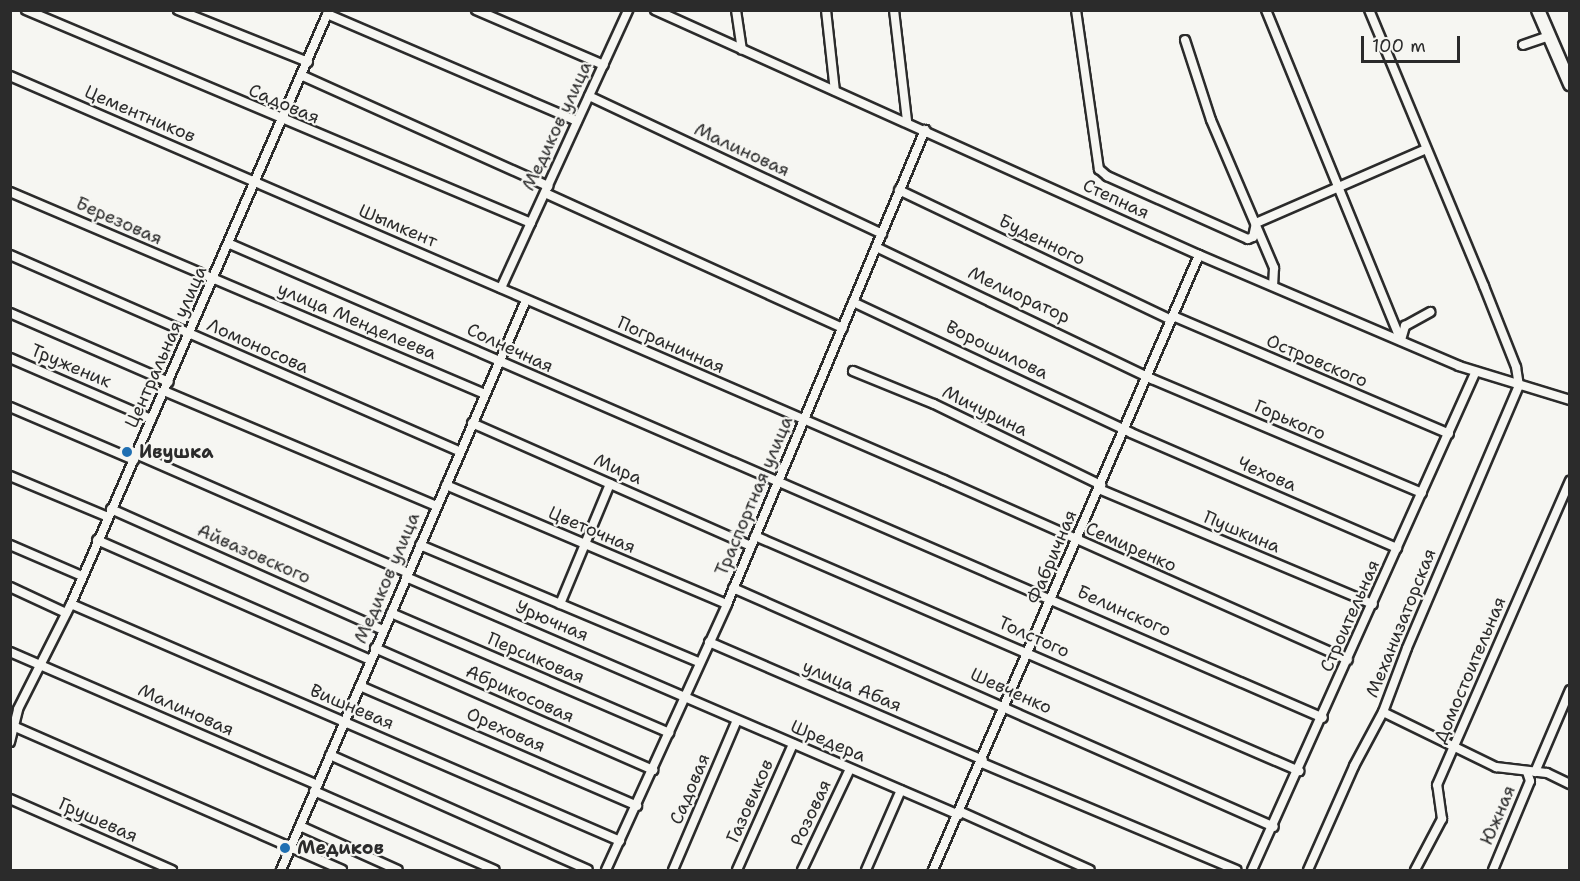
<!DOCTYPE html>
<meta charset="utf-8">
<style>
body{margin:0}
#map{position:relative;width:1580px;height:881px;overflow:hidden;background:#f6f6f2;font-family:"Shantell Sans",sans-serif}
div>[style]{position:absolute}
[style*='--x']{left:calc(var(--x)*1px);top:calc(var(--y)*1px);width:calc(var(--w)*1px);rotate:calc(var(--a)*1deg)}
.roads{filter:drop-shadow(2px 0 #2b2b2b) drop-shadow(-2px 0 #2b2b2b) drop-shadow(0 2px #2b2b2b) drop-shadow(0 -2px #2b2b2b)}
.street>*{height:8px;margin:-4px;padding:0 4px;transform-origin:4px;border-radius:4px;background:#f6f6f2}
.secondary>*{height:12px;margin:-6px;padding:0 6px;transform-origin:6px;border-radius:6px;background:#f6f6f2}
.dots>*{width:16px;height:16px;translate:-50% -50%;box-sizing:border-box;border:3px solid #f6f6f2;border-radius:50%}
span{translate:-50% -50%;white-space:nowrap;text-align:center;line-height:1.15;-webkit-text-stroke:4.5px #f6f6f2;paint-order:stroke}
.street-label{font-size:18px;color:#2b2b2b}
.poi-label{font-size:18px;color:#2b2b2b;font-weight:700}
.left{translate:0 -50%;text-align:left}
.frame{position:absolute;inset:0;border:12px solid #2b2b2b;pointer-events:none}
.scale{position:absolute;left:1361px;top:36px;width:99px;height:27px;box-sizing:border-box;border:3px solid #2b2b2b;border-top:0;padding-left:8px;font-size:18px;line-height:21px;white-space:nowrap;color:#2b2b2b;-webkit-text-stroke:4px #f6f6f2;paint-order:stroke}
</style>
<div id="map">
<div class="roads">
<div class="street">
<i style="--x:26;--y:10;--w:548;--a:22.87"></i>
<i style="--x:178;--y:10;--w:140;--a:21.8"></i>
<i style="--x:476;--y:10;--w:139;--a:23.3"></i>
<i style="--x:655;--y:10;--w:597;--a:24.25"></i>
<i style="--x:1199;--y:255;--w:283;--a:23.1"></i>
<i style="--x:1459;--y:366;--w:116;--a:17"></i>
<i style="--x:736;--y:10;--w:40;--a:81.5"></i>
<i style="--x:826;--y:10;--w:81;--a:83.7"></i>
<i style="--x:894;--y:10;--w:112;--a:83.3"></i>
<i style="--x:1076;--y:10;--w:161;--a:81.8"></i>
<i style="--x:1099;--y:169;--w:11;--a:41"></i>
<i style="--x:1107;--y:176;--w:154;--a:24.1"></i>
<i style="--x:1248;--y:239;--w:5;--a:-22"></i>
<i style="--x:1253;--y:237;--w:14;--a:-78"></i>
<i style="--x:1256;--y:223;--w:185;--a:-23.5"></i>
<i style="--x:1266;--y:10;--w:357;--a:67.8"></i>
<i style="--x:327;--y:14;--w:272;--a:23.2"></i>
<i style="--x:1185;--y:40;--w:84;--a:72"></i>
<i style="--x:1211;--y:120;--w:161;--a:66.9"></i>
<i style="--x:1274;--y:268;--w:18;--a:93"></i>
<i style="--x:1523;--y:45;--w:28;--a:-19"></i>
<i style="--x:10;--y:76;--w:1018;--a:23.39"></i>
<i style="--x:944;--y:480;--w:442;--a:24"></i>
<i style="--x:303;--y:76;--w:269;--a:24.2"></i>
<i style="--x:589;--y:96;--w:324;--a:25.2"></i>
<i style="--x:899;--y:190;--w:301;--a:25.5"></i>
<i style="--x:10;--y:192;--w:516;--a:23.04"></i>
<i style="--x:545;--y:193;--w:327;--a:24.4"></i>
<i style="--x:230;--y:244;--w:1191;--a:23.44"></i>
<i style="--x:876;--y:247;--w:306;--a:25.6"></i>
<i style="--x:1152;--y:379;--w:293;--a:22.9"></i>
<i style="--x:10;--y:255;--w:490;--a:23.6"></i>
<i style="--x:501;--y:288;--w:306;--a:-65.4"></i>
<i style="--x:853;--y:302;--w:307;--a:25.2"></i>
<i style="--x:1131;--y:433;--w:290;--a:23.4"></i>
<i style="--x:10;--y:313;--w:173;--a:23.5"></i>
<i style="--x:1173;--y:316;--w:300;--a:23.1"></i>
<i style="--x:1401;--y:340;--w:15;--a:-74"></i>
<i style="--x:1405;--y:326;--w:29;--a:-29"></i>
<i style="--x:10;--y:358;--w:154;--a:23.4"></i>
<i style="--x:853;--y:371;--w:87;--a:22.2"></i>
<i style="--x:934;--y:404;--w:186;--a:25.9"></i>
<i style="--x:164;--y:391;--w:295;--a:22.9"></i>
<i style="--x:10;--y:407;--w:135;--a:23.1"></i>
<i style="--x:472;--y:423;--w:305;--a:23.8"></i>
<i style="--x:136;--y:454;--w:297;--a:23.6"></i>
<i style="--x:10;--y:476;--w:106;--a:22.7"></i>
<i style="--x:446;--y:485;--w:305;--a:23"></i>
<i style="--x:1099;--y:489;--w:297;--a:22.8"></i>
<i style="--x:111;--y:509;--w:298;--a:24"></i>
<i style="--x:755;--y:536;--w:593;--a:23.36"></i>
<i style="--x:97;--y:540;--w:298;--a:23.7"></i>
<i style="--x:10;--y:545;--w:78;--a:23.3"></i>
<i style="--x:420;--y:545;--w:303;--a:22.8"></i>
<i style="--x:406;--y:577;--w:602;--a:23.29"></i>
<i style="--x:10;--y:587;--w:62;--a:24.9"></i>
<i style="--x:733;--y:588;--w:591;--a:23.83"></i>
<i style="--x:71;--y:604;--w:598;--a:23.35"></i>
<i style="--x:560;--y:604;--w:130;--a:-67.4"></i>
<i style="--x:391;--y:613;--w:303;--a:23.3"></i>
<i style="--x:709;--y:642;--w:298;--a:23.3"></i>
<i style="--x:375;--y:648;--w:304;--a:23.7"></i>
<i style="--x:10;--y:652;--w:335;--a:23.4"></i>
<i style="--x:360;--y:686;--w:302;--a:23.4"></i>
<i style="--x:1383;--y:712;--w:126;--a:26"></i>
<i style="--x:1496;--y:767;--w:51;--a:6.7"></i>
<i style="--x:1547;--y:773;--w:25;--a:26"></i>
<i style="--x:13;--y:726;--w:359;--a:23.6"></i>
<i style="--x:10;--y:742;--w:34;--a:-76"></i>
<i style="--x:18;--y:709;--w:118;--a:-63.2"></i>
<i style="--x:71;--y:604;--w:648;--a:-66.52"></i>
<i style="--x:330;--y:755;--w:282;--a:24"></i>
<i style="--x:982;--y:763;--w:276;--a:22.8"></i>
<i style="--x:1535;--y:772;--w:89;--a:-66.9"></i>
<i style="--x:314;--y:791;--w:197;--a:23.6"></i>
<i style="--x:10;--y:799;--w:177;--a:23.7"></i>
<i style="--x:961;--y:812;--w:141;--a:24.2"></i>
<i style="--x:300;--y:826;--w:107;--a:24.2"></i>
<i style="--x:281;--y:870;--w:620;--a:-66.74"></i>
<i style="--x:606;--y:870;--w:292;--a:-65.5"></i>
<i style="--x:727;--y:604;--w:514;--a:-67.33"></i>
<i style="--x:673;--y:870;--w:163;--a:-66.9"></i>
<i style="--x:737;--y:870;--w:138;--a:-66"></i>
<i style="--x:802;--y:870;--w:112;--a:-64.6"></i>
<i style="--x:866;--y:870;--w:87;--a:-66.4"></i>
<i style="--x:933;--y:870;--w:670;--a:-66.61"></i>
<i style="--x:1252;--y:870;--w:545;--a:-65.83"></i>
<i style="--x:1308;--y:870;--w:114;--a:-66.1"></i>
<i style="--x:1354;--y:766;--w:61;--a:-61.8"></i>
<i style="--x:1383;--y:712;--w:68;--a:-69.4"></i>
<i style="--x:1407;--y:648;--w:285;--a:-66.9"></i>
<i style="--x:1519;--y:386;--w:19;--a:-99"></i>
<i style="--x:1516;--y:367;--w:87;--a:-111.6"></i>
<i style="--x:1484;--y:286;--w:299;--a:-112.6"></i>
<i style="--x:1415;--y:870;--w:58;--a:-62.1"></i>
<i style="--x:1442;--y:819;--w:34;--a:-98"></i>
<i style="--x:1437;--y:785;--w:332;--a:-66.4"></i>
<i style="--x:1493;--y:870;--w:96;--a:-67.4"></i>
<i style="--x:1530;--y:781;--w:9;--a:-108"></i>
</div>
<div class="secondary">
<i style="--x:1538;--y:10;--w:81;--a:66.6"></i>
</div>
</div>
<div class="dots">
<i style="left:127px;top:452px;background:#1f6fb2"></i>
<i style="left:285px;top:848px;background:#1f6fb2"></i>
</div>
<div class="street-label">
<span style="left:284px;top:104px;rotate:23deg">Садовая</span>
<span style="left:140px;top:114px;rotate:23deg">Цементников</span>
<span style="left:557px;top:126px;rotate:-65deg">Медиков улица</span>
<span style="left:742px;top:150px;rotate:25deg">Малиновая</span>
<span style="left:1116px;top:199px;rotate:25deg">Степная</span>
<span style="left:119px;top:221px;rotate:24deg">Березовая</span>
<span style="left:398px;top:226px;rotate:23deg">Шымкент</span>
<span style="left:1042px;top:240px;rotate:26deg">Буденного</span>
<span style="left:1019px;top:295px;rotate:25deg">Мелиоратор</span>
<span style="left:357px;top:321px;rotate:23deg">улица Менделеева</span>
<span style="left:671px;top:345px;rotate:24deg">Пограничная</span>
<span style="left:258px;top:346px;rotate:24deg">Ломоносова</span>
<span style="left:166px;top:347px;rotate:-66deg">Центральная улица</span>
<span style="left:510px;top:348px;rotate:25deg">Солнечная</span>
<span style="left:997px;top:350px;rotate:26deg">Ворошилова</span>
<span style="left:1317px;top:361px;rotate:23deg">Островского</span>
<span style="left:71px;top:366px;rotate:23deg">Труженик</span>
<span style="left:985px;top:411px;rotate:26deg">Мичурина</span>
<span style="left:1290px;top:420px;rotate:23deg">Горького</span>
<span style="left:618px;top:469px;rotate:24deg">Мира</span>
<span style="left:1267px;top:474px;rotate:23deg">Чехова</span>
<span style="left:754px;top:496px;rotate:-67deg">Траспортная улица</span>
<span style="left:592px;top:530px;rotate:23deg">Цветочная</span>
<span style="left:1242px;top:532px;rotate:23deg">Пушкина</span>
<span style="left:1131px;top:547px;rotate:24deg">Семиренко</span>
<span style="left:254px;top:554px;rotate:24deg">Айвазовского</span>
<span style="left:1052px;top:557px;rotate:-67deg">Фабричная</span>
<span style="left:387px;top:578px;rotate:-67deg">Медиков улица</span>
<span style="left:1124px;top:611px;rotate:24deg">Белинского</span>
<span style="left:1350px;top:616px;rotate:-66deg">Строительная</span>
<span style="left:552px;top:621px;rotate:23deg">Урючная</span>
<span style="left:1401px;top:623px;rotate:-68deg">Механизаторская</span>
<span style="left:1034px;top:637px;rotate:24deg">Толстого</span>
<span style="left:536px;top:658px;rotate:23deg">Персиковая</span>
<span style="left:1470px;top:670px;rotate:-67deg">Домостоительная</span>
<span style="left:852px;top:686px;rotate:23deg">улица Абая</span>
<span style="left:1011px;top:691px;rotate:24deg">Шевченко</span>
<span style="left:520px;top:694px;rotate:24deg">Абрикосовая</span>
<span style="left:352px;top:707px;rotate:23deg">Вишневая</span>
<span style="left:186px;top:710px;rotate:24deg">Малиновая</span>
<span style="left:506px;top:730px;rotate:24deg">Ореховая</span>
<span style="left:828px;top:741px;rotate:23deg">Шредера</span>
<span style="left:690px;top:789px;rotate:-67deg">Садовая</span>
<span style="left:750px;top:801px;rotate:-66deg">Газовиков</span>
<span style="left:811px;top:813px;rotate:-65deg">Розовая</span>
<span style="left:1498px;top:815px;rotate:-67deg">Южная</span>
<span style="left:98px;top:820px;rotate:24deg">Грушевая</span>
</div>
<div class="poi-label">
<span class="left" style="left:139px;top:452px">Ивушка</span>
<span class="left" style="left:297px;top:848px">Медиков</span>
</div>
<div class="frame"></div>
<div class="scale">100 m</div>
</div>
